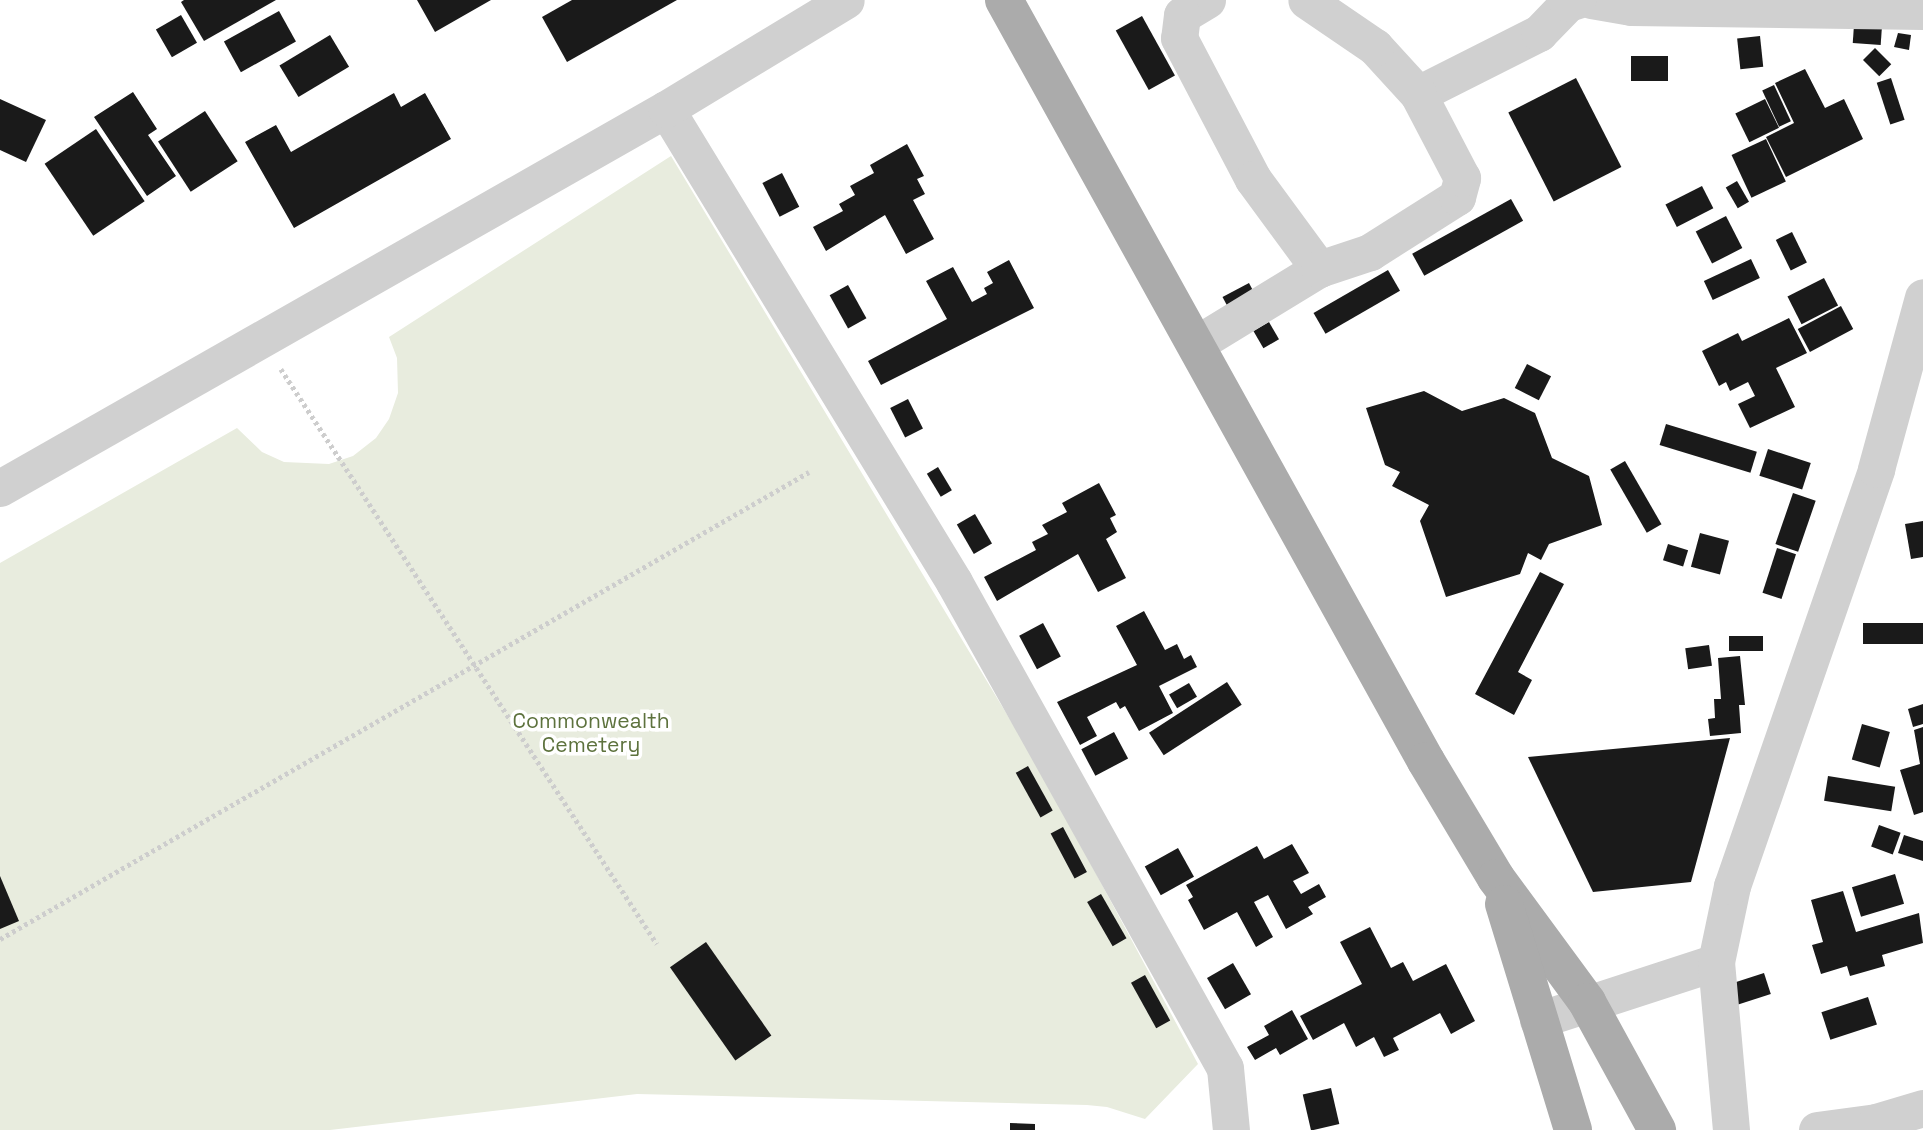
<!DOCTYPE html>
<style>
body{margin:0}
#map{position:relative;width:1923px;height:1130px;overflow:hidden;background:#fff;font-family:"Space Grotesk",sans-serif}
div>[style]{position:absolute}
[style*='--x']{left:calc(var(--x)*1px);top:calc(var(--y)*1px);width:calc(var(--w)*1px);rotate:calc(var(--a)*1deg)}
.green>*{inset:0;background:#e8ecde}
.building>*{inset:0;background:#1a1a1a;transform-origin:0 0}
.path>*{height:4.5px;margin-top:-2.25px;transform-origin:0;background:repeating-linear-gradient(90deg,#cdcdcd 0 3.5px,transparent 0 7px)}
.minor>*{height:37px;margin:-18.5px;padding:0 18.5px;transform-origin:18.5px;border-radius:18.5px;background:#d0d0d0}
.major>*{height:38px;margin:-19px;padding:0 19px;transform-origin:19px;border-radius:19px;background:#ababab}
span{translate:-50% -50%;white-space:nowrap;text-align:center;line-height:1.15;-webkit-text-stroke:7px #fff;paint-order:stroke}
.park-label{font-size:21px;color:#5d723d}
</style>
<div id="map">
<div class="green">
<i style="clip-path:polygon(671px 156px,1041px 771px,1198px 1064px,1145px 1119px,1107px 1107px,1087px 1105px,637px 1094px,330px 1130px,0 1130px,0 563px,237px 428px,262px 452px,284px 462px,329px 464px,353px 456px,376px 438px,389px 419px,398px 393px,397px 358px,389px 337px)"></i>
</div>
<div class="building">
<i style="clip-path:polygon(276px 0,204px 41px,181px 2px,184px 0)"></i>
<i style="clip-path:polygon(417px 0,491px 0,435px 32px)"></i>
<i style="clip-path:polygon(572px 0,677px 0,567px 62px,542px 17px)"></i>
<i style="left:279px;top:11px;width:35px;height:63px;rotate:61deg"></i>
<i style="left:181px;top:15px;width:32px;height:29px;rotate:60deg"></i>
<i style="left:1142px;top:16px;width:68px;height:30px;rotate:61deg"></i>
<i style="left:1854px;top:25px;width:28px;height:18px;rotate:4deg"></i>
<i style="clip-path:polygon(1898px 33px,1911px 35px,1909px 50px,1894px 47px)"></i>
<i style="left:330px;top:35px;width:37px;height:59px;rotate:59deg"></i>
<i style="left:1760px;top:36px;width:31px;height:23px;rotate:84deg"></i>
<i style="left:1875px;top:48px;width:23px;height:17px;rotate:45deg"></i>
<i style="left:1668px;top:56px;width:25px;height:37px;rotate:90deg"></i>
<i style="clip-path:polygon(1805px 69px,1825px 108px,1844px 99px,1863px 139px,1786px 177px,1766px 137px,1794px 123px,1775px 83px)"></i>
<i style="left:1576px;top:78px;width:100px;height:76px;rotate:63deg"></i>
<i style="left:1891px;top:78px;width:44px;height:15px;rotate:72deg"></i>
<i style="left:1774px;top:85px;width:40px;height:13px;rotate:65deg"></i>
<i style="clip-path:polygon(133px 92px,157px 129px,148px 135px,176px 176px,147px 196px,94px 117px)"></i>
<i style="clip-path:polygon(394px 93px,401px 107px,425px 93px,451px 139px,294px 228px,245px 142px,276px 125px,291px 152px)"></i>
<i style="clip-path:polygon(0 99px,46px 120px,26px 162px,0 150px)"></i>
<i style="left:1765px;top:99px;width:32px;height:33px;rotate:64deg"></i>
<i style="left:205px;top:111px;width:60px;height:56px;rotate:57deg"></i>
<i style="left:96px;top:129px;width:87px;height:62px;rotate:56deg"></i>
<i style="left:1766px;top:139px;width:47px;height:38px;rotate:65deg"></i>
<i style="clip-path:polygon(907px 144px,924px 176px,917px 179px,925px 194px,913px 200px,934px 239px,906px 254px,885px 215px,826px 251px,813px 227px,843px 211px,839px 204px,855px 195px,850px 186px,874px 173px,870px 165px)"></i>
<i style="left:782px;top:173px;width:38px;height:22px;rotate:63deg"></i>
<i style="left:1737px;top:181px;width:24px;height:13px;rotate:60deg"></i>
<i style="left:1702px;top:186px;width:25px;height:41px;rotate:63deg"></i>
<i style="left:1511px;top:199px;width:25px;height:113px;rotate:61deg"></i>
<i style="left:1726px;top:216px;width:36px;height:34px;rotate:63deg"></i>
<i style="left:1792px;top:232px;width:34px;height:18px;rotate:64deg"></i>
<i style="left:1751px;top:259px;width:21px;height:52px;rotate:65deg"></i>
<i style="clip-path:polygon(1009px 260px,1034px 308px,881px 385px,868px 361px,947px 319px,926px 281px,953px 267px,972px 302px,987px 294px,984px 288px,993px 283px,987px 272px)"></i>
<i style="left:1388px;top:270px;width:24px;height:86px;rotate:60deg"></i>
<i style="left:1824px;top:278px;width:31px;height:41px;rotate:63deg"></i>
<i style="left:1249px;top:283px;width:17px;height:30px;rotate:62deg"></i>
<i style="left:848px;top:285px;width:38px;height:21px;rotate:61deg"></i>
<i style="left:1841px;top:306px;width:26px;height:49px;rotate:62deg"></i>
<i style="clip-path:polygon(1789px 318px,1807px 353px,1776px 368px,1795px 407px,1750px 428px,1738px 404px,1755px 396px,1748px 382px,1730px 391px,1726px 382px,1719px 386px,1702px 351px,1738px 333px,1742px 341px)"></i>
<i style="left:1269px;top:322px;width:20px;height:18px;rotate:60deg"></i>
<i style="left:1527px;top:364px;width:27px;height:27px;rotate:27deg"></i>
<i style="clip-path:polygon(1424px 391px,1462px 411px,1504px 398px,1535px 413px,1552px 458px,1589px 476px,1602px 525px,1549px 544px,1541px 560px,1528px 553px,1520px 574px,1446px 597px,1420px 521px,1429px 505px,1392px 486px,1400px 472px,1385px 465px,1366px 408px)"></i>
<i style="left:908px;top:399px;width:33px;height:20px;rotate:63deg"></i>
<i style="left:1666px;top:424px;width:95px;height:22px;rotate:17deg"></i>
<i style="left:1768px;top:449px;width:45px;height:28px;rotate:18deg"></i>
<i style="left:1625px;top:461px;width:73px;height:17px;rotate:60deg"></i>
<i style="left:938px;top:467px;width:27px;height:13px;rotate:59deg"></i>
<i style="clip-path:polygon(1099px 483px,1116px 515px,1110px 518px,1117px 532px,1106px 539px,1126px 578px,1098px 592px,1078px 554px,997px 601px,984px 577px,1036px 550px,1032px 542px,1048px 534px,1042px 525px,1067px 512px,1062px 503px)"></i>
<i style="left:1793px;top:493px;width:24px;height:54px;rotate:19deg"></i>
<i style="left:975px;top:514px;width:34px;height:21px;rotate:60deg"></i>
<i style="clip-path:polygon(1923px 521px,1923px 557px,1911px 559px,1905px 524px)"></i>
<i style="left:1700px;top:533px;width:30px;height:35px;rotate:15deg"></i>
<i style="left:1668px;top:544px;width:21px;height:17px;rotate:17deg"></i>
<i style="left:1777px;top:548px;width:20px;height:47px;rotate:18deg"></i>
<i style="clip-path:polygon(1540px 572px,1564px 584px,1518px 672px,1532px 680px,1514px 715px,1475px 694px)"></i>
<i style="clip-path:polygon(1144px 611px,1165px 650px,1177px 644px,1184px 659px,1191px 655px,1197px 667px,1159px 686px,1173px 713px,1139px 731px,1125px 706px,1120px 709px,1116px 702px,1087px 717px,1097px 736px,1080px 745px,1057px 702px,1137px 665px,1116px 626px)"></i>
<i style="left:1043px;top:623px;width:38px;height:27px;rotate:62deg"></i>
<i style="left:1923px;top:623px;width:21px;height:60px;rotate:90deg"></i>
<i style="left:1729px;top:636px;width:34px;height:15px"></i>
<i style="left:1709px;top:645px;width:21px;height:24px;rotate:82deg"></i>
<i style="clip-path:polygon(1740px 656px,1745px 705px,1739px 705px,1741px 733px,1710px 736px,1708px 719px,1715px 718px,1714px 699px,1721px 699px,1718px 658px)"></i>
<i style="left:1227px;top:682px;width:27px;height:93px;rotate:57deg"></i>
<i style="left:1189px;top:683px;width:16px;height:23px;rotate:60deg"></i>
<i style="clip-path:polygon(1923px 704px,1923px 724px,1913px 727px,1908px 709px)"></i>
<i style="left:1862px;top:724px;width:29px;height:37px;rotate:16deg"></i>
<i style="clip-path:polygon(1923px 727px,1923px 812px,1914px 815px,1900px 770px,1920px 764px,1914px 730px)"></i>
<i style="left:1114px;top:732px;width:30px;height:37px;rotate:62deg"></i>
<i style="clip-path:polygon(1730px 738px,1691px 882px,1593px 892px,1528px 757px)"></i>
<i style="left:1028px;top:766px;width:51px;height:14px;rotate:61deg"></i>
<i style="left:1828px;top:776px;width:68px;height:25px;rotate:9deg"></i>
<i style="left:1879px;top:825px;width:23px;height:23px;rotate:20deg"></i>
<i style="left:1063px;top:827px;width:51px;height:14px;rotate:62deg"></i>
<i style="clip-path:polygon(1904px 835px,1923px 841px,1923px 861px,1898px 853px)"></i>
<i style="clip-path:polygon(1292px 844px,1309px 873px,1293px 881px,1301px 894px,1319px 884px,1326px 897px,1308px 907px,1313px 914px,1286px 929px,1268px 895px,1254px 902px,1273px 937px,1256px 947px,1237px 912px,1204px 930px,1188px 900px,1193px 897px,1186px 885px,1257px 846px,1264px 859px)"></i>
<i style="left:1178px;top:848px;width:33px;height:38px;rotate:61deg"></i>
<i style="left:1895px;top:874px;width:31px;height:45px;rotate:73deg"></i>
<i style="clip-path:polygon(0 876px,19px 921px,0 929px)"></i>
<i style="clip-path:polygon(1843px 891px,1856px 932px,1919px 913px,1923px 943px,1882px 955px,1885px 966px,1850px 976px,1847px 966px,1821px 974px,1812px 945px,1823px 942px,1811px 900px)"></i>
<i style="left:1101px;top:894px;width:51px;height:16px;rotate:60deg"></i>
<i style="clip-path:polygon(1370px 927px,1391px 968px,1403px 962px,1413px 981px,1446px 964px,1475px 1021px,1451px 1034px,1440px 1013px,1393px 1038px,1399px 1050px,1384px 1057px,1374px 1037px,1356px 1047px,1344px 1023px,1313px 1040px,1300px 1016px,1362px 984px,1340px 942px)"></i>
<i style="left:706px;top:942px;width:114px;height:44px;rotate:55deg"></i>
<i style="left:1233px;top:963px;width:36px;height:30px;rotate:60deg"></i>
<i style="left:1764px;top:973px;width:22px;height:35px;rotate:72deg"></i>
<i style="left:1145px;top:975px;width:52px;height:16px;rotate:61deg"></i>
<i style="left:1868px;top:997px;width:29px;height:49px;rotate:72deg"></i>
<i style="clip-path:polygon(1292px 1010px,1308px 1039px,1280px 1055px,1276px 1048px,1255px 1060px,1247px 1047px,1269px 1035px,1264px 1026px)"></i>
<i style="left:1331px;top:1088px;width:37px;height:29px;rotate:77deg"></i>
<i style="clip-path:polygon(1010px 1123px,1035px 1124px,1035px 1130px,1010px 1130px)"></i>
</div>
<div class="path">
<i style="--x:281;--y:369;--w:687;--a:56.82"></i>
<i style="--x:0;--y:939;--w:934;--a:-30"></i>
</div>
<div class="minor">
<i style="--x:1207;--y:0;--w:29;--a:149"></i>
<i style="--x:1182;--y:15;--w:23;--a:97"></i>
<i style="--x:1179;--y:38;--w:159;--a:62.3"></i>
<i style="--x:1253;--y:179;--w:112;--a:53.7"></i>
<i style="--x:1591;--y:0;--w:41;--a:9.9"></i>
<i style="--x:1631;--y:7;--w:292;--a:0.8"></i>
<i style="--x:1418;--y:94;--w:136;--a:-26.8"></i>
<i style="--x:1539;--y:33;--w:42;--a:-46"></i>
<i style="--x:1568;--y:3;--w:10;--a:-17"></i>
<i style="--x:666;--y:109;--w:554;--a:58.66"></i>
<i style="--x:954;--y:582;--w:556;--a:60.86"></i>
<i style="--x:1225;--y:1068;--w:62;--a:84.5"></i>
<i style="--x:1196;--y:344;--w:144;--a:-31.4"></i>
<i style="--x:1319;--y:269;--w:54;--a:-18.4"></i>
<i style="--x:1370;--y:252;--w:103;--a:-32.3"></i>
<i style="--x:1457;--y:197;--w:20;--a:-75"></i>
<i style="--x:1462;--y:178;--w:95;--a:-117.6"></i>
<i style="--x:1418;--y:94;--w:64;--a:-132.5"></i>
<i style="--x:1375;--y:47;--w:83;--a:-145.7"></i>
<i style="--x:0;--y:488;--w:766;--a:-29.64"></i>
<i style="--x:666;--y:109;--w:210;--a:-31.2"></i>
<i style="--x:1538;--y:1020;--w:187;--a:-18"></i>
<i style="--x:1731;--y:1130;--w:169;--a:-95.1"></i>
<i style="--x:1716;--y:962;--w:78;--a:-78.1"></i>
<i style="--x:1732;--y:886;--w:441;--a:-70.9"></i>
<i style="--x:1876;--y:469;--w:178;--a:-74.7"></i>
<i style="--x:1817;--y:1130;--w:60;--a:-7.7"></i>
<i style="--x:1876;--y:1122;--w:49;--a:-16.6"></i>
</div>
<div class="major">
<i style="--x:1004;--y:0;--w:870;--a:60.99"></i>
<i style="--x:1426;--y:761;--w:136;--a:59.1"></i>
<i style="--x:1496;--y:878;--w:154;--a:53.7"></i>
<i style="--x:1587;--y:1002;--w:146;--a:61.3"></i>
<i style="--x:1504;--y:904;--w:236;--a:73"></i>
</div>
<div class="park-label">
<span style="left:591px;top:733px">Commonwealth<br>Cemetery</span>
</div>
</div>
